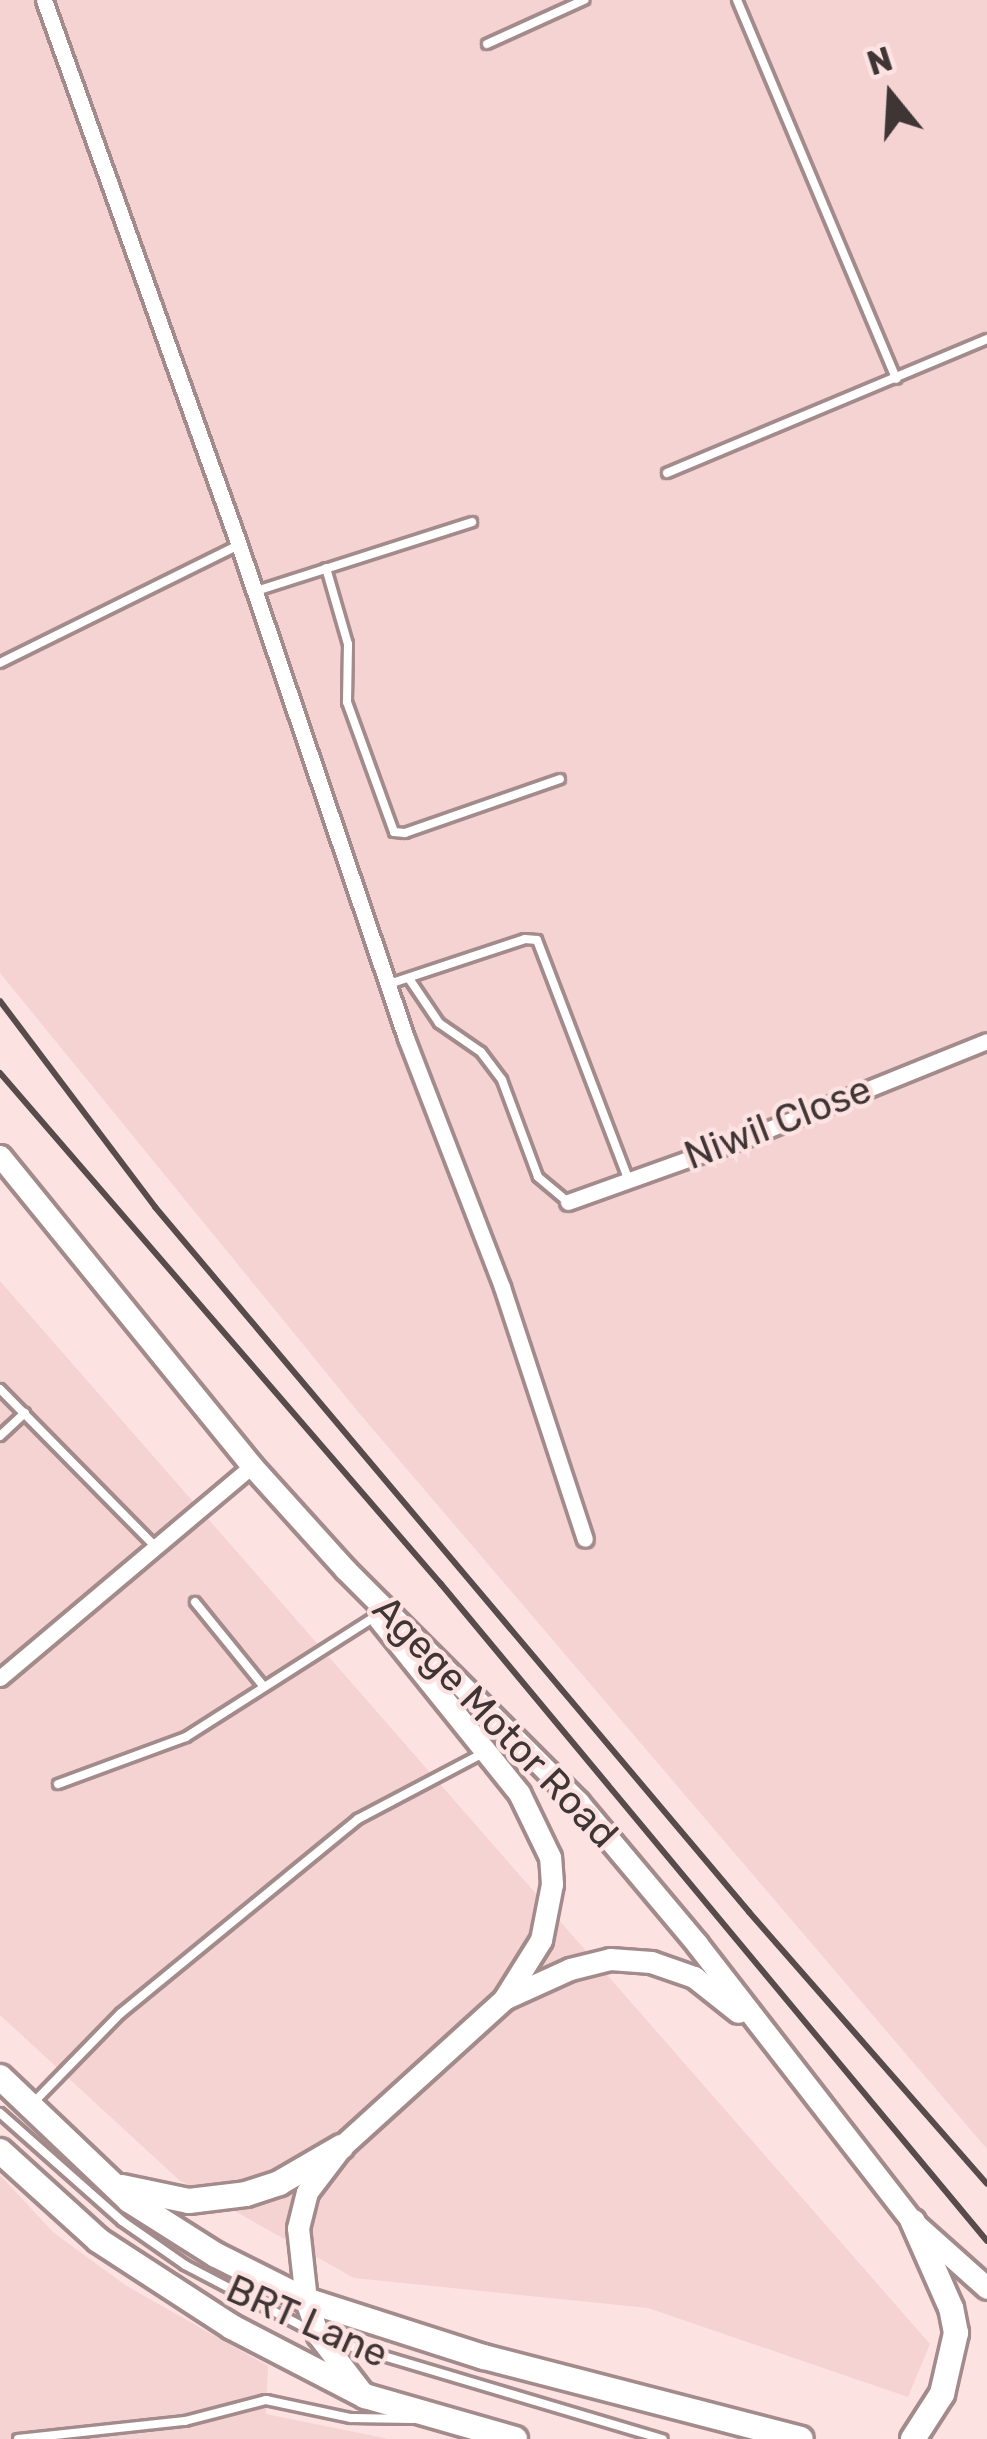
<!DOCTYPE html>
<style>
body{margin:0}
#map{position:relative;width:987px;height:2439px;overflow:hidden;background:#fde2e2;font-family:Rubik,sans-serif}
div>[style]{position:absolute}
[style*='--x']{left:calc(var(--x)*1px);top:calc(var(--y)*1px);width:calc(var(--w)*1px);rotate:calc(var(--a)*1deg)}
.built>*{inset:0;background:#f6d3d3}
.roads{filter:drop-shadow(3px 0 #a48b8b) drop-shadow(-3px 0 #a48b8b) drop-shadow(0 3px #a48b8b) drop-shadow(0 -3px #a48b8b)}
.service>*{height:8px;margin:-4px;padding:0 4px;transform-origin:4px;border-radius:4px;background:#fff}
.minor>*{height:15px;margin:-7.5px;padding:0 7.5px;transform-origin:7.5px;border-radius:7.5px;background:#fff}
.secondary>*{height:21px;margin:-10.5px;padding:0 10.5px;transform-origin:10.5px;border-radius:10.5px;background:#fff}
.trunk>*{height:24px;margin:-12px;padding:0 12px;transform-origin:12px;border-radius:12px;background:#fff}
.rail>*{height:6px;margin:-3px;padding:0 3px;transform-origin:3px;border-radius:3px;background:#584b4b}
span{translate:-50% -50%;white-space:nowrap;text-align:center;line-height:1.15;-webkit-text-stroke:9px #fde2e2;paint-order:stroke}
.street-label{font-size:39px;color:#3f3535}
.north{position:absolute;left:831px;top:36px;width:120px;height:120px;-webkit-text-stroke:9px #fde2e2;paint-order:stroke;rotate:342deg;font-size:33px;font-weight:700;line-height:48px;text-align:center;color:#3f3535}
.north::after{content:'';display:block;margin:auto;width:42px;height:54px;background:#3f3535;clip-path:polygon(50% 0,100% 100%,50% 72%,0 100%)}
</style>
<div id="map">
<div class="built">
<i style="clip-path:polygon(0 0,987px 0,987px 2149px,359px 1413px,0 973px)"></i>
<i style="clip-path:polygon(0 1281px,930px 2344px,908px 2397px,648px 2308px,354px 2278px,179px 2180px,0 2015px)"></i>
<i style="clip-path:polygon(0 2175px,53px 2232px,125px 2285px,268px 2366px,266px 2414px,389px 2439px,0 2439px)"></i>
</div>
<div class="roads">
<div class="service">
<i style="--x:737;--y:0;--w:411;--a:67.2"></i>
<i style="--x:487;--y:44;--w:107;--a:-24.4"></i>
<i style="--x:667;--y:473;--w:347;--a:-22.7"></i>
<i style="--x:326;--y:568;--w:79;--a:73.9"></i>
<i style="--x:348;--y:644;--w:58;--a:91"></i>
<i style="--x:347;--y:702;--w:138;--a:70.1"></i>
<i style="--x:394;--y:832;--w:11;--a:5"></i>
<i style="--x:405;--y:833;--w:164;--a:-19.2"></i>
<i style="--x:253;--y:592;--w:230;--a:-17.7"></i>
<i style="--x:0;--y:663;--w:267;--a:-26.3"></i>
<i style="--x:410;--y:980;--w:52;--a:56"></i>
<i style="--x:439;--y:1023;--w:51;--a:34.6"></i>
<i style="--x:481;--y:1052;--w:35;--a:53"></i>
<i style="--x:502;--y:1080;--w:103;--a:69.6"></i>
<i style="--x:538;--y:1177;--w:38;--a:40"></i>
<i style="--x:389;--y:984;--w:143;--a:-18.3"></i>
<i style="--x:525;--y:939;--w:12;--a:5"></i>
<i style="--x:537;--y:940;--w:255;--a:69.1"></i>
<i style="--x:0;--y:1389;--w:219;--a:45.4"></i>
<i style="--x:0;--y:1436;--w:34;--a:-43"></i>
<i style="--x:195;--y:1602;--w:109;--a:50.9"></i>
<i style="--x:58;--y:1784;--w:136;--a:-20.2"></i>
<i style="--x:186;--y:1737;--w:222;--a:-32.5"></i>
<i style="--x:35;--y:2101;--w:123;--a:-45.7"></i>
<i style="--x:121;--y:2013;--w:306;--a:-39.3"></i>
<i style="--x:358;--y:1819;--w:144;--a:-27.8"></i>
<i style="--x:0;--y:2113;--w:163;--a:41.5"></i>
<i style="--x:122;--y:2221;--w:77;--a:34.9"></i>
<i style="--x:185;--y:2265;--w:142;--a:27.6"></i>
<i style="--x:330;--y:2340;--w:347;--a:16.6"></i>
<i style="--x:18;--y:2439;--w:168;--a:-6.2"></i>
<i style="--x:185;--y:2421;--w:84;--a:-14.5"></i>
<i style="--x:266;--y:2400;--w:87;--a:12"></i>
<i style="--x:351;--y:2418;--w:62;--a:0.9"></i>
</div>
<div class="minor">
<i style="--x:44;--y:0;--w:579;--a:70.31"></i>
<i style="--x:239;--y:545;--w:521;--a:71.29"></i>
<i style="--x:406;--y:1038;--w:267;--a:68.9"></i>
<i style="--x:502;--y:1287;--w:265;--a:71.8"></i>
<i style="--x:568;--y:1202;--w:195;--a:-19.7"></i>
<i style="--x:752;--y:1136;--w:253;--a:-22"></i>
<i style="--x:0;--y:1678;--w:329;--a:-40.1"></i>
</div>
<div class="secondary">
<i style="--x:0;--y:1156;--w:400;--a:50.9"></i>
<i style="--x:252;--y:1466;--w:139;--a:47.9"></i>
<i style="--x:345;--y:1569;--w:330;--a:45"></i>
<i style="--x:578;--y:1802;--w:185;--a:50"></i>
<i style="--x:697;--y:1944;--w:352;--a:52.2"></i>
<i style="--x:913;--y:2222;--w:99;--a:41.7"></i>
<i style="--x:504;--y:1999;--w:72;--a:-24.4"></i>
<i style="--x:570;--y:1969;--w:41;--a:-14"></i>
<i style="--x:610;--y:1959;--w:41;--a:4.2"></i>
<i style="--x:651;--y:1962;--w:46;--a:19.2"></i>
<i style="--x:694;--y:1977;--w:56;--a:38.5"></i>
<i style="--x:364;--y:2395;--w:76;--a:-127.5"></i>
<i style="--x:318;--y:2335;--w:37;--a:-109"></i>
<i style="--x:306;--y:2300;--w:72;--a:-96.3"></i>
<i style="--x:298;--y:2228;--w:37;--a:-76"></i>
<i style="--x:307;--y:2192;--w:56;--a:-52.9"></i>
<i style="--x:341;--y:2147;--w:220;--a:-42.2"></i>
<i style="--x:504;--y:1999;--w:70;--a:-57.9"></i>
<i style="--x:541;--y:1940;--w:57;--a:-78.9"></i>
<i style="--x:552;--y:1884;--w:27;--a:-94"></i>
<i style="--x:550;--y:1857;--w:71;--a:-115.8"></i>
<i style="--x:519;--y:1793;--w:223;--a:-128.8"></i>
</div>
<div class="trunk">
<i style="--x:0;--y:2077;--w:178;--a:43.6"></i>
<i style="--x:129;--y:2200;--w:103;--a:32.3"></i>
<i style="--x:216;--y:2255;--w:101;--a:26.6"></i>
<i style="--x:306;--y:2300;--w:187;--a:17.8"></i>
<i style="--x:484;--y:2357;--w:327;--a:14.5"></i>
<i style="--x:0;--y:2151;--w:132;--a:42.2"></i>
<i style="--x:98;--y:2240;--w:160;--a:33"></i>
<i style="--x:232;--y:2327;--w:150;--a:27.4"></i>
<i style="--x:365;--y:2396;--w:156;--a:16"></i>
<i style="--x:122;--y:2187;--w:68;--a:11.8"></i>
<i style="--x:189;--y:2201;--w:57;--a:-7"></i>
<i style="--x:246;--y:2194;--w:35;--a:-18"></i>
<i style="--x:279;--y:2183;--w:72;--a:-30.1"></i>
<i style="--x:913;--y:2439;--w:54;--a:-57.2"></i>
<i style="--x:942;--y:2394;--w:63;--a:-77.1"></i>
<i style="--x:956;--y:2333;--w:25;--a:-101"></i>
<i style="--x:951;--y:2308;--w:94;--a:-113.8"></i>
</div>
</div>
<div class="rail">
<i style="--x:0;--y:1001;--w:258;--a:53"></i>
<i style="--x:155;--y:1207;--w:922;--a:49.88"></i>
<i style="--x:749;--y:1912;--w:361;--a:48.8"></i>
<i style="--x:0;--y:1073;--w:675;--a:49.21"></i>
<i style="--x:441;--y:1584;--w:854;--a:50.27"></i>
</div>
<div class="street-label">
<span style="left:778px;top:1123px;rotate:-21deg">Niwil Close</span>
<span style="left:495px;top:1722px;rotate:46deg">Agege Motor Road</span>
<span style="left:307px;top:2322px;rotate:24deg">BRT Lane</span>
</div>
<div class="north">N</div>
</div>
